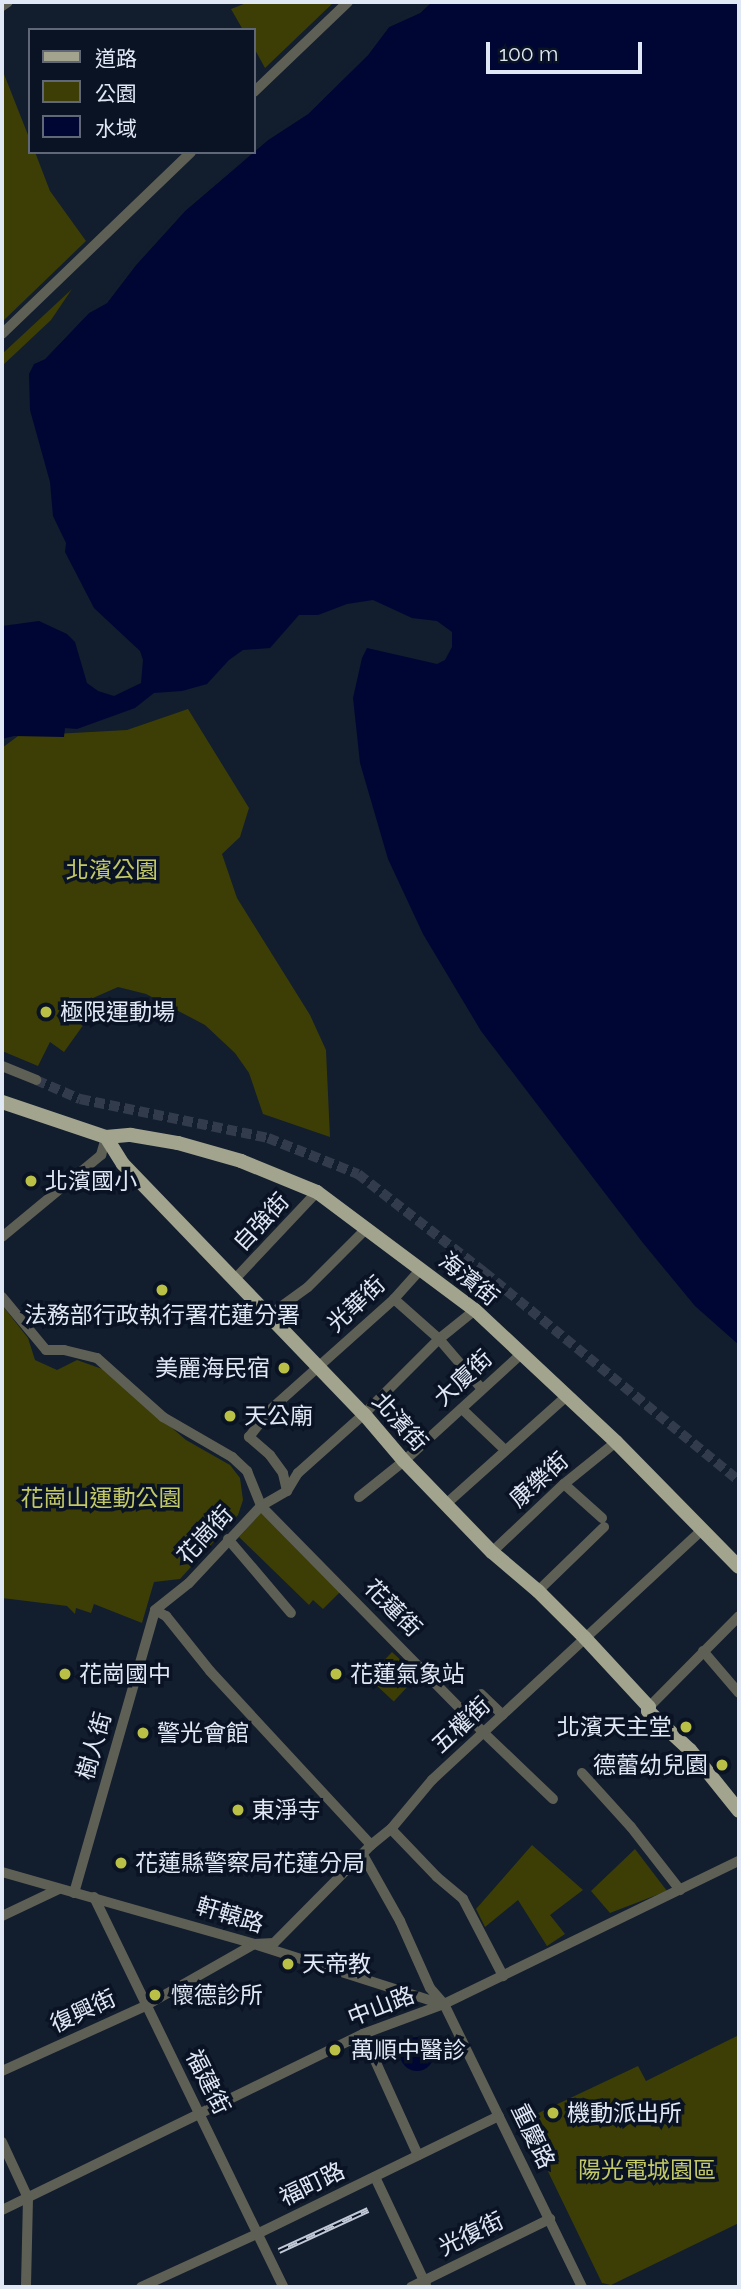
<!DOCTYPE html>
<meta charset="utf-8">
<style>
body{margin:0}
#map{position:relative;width:741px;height:2289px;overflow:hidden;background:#121d2e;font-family:Raleway,"Noto Sans TC",sans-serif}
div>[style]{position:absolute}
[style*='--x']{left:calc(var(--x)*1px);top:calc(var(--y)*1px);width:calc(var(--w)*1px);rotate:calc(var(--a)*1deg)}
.green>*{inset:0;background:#3c3e06;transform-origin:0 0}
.water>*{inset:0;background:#000634}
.round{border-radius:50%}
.pier>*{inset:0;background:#121d2e}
.minor-tunnel>*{height:10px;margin-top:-5px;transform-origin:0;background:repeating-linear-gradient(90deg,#313b4c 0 10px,transparent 0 15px)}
.minor>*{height:10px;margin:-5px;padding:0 5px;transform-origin:5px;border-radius:5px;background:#5f6055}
.major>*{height:14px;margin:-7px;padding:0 7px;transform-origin:7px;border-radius:7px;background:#a2a48e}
.rail>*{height:6px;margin-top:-3px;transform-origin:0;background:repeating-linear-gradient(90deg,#0a1324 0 10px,#c1c9d7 0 20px);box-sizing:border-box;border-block:2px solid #c1c9d7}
.dots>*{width:19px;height:19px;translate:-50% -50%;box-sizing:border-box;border:4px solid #0a1324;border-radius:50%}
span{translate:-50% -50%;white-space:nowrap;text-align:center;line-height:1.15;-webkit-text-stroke:7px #0a1324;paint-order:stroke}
.park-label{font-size:23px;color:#c2c865}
.poi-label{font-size:23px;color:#e1e8f5}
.left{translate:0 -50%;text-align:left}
.right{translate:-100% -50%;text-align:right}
.street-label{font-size:23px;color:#e1e8f5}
.frame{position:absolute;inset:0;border:4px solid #e1e8f5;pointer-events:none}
.legend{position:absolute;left:28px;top:28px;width:228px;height:126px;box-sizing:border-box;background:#0a1324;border:2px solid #606878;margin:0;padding:9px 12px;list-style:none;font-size:21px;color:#e1e8f5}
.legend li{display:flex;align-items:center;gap:14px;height:35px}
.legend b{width:35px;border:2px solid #606878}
.scale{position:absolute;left:486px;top:42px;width:156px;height:32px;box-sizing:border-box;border:4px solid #e1e8f5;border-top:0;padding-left:9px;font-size:21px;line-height:24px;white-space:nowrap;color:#e1e8f5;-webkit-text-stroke:5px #0a1324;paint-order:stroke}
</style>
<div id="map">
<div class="green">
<i style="clip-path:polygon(249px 2px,334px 2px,265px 68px,254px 48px,254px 30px,243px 30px,231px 9px)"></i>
<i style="clip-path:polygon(2px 69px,30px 140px,30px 152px,35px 152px,50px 191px,86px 241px,2px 322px)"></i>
<i style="clip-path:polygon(72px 289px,51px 320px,2px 366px,2px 354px)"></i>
<i style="clip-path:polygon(188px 709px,249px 808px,240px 837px,222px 854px,237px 898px,310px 1015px,326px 1050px,330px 1137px,263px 1114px,249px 1073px,235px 1053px,205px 1025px,146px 994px,118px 987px,93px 998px,80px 1009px,89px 1017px,64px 1052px,50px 1042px,38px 1066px,2px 1051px,2px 748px,18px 736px,127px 730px)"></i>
<i style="clip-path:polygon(2px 1305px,28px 1338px,35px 1360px,57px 1370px,77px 1360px,105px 1370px,186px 1440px,230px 1465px,240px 1478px,243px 1500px,238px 1515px,180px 1579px,154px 1582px,142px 1623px,94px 1604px,91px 1613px,76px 1608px,75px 1614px,67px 1606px,2px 1598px)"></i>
<i style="clip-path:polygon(262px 1512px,341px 1591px,323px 1609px,313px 1600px,309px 1605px,239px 1537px)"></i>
<i style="left:392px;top:1652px;width:35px;height:35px;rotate:43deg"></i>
<i style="clip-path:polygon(532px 1845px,583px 1890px,550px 1915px,565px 1934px,547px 1946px,518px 1900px,485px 1927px,476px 1909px)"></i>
<i style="clip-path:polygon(635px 1849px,667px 1891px,610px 1913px,591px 1891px)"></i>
<i style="clip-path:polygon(739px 2035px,739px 2223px,611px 2285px,602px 2283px,526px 2126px,530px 2117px,638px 2066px,646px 2081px)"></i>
</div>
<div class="water">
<i style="clip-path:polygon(432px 2px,739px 2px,739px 1345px,695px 1306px,643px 1243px,481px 1031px,423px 934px,388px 859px,360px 763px,353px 698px,362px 658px,367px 648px,437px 664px,445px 660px,452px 647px,452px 632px,437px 621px,412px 618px,373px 600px,347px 604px,318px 615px,299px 615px,270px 648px,243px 650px,229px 660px,207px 684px,182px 691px,154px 693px,135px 708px,77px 729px,65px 728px,64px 737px,14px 736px,2px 739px,2px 626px,39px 621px,67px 634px,75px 642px,87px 683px,98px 691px,114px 696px,141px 683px,143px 660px,140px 651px,94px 608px,65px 552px,66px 543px,53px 516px,50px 482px,30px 410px,29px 374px,34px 364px,45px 359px,89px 313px,107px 303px,136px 265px,185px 211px,268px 140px,308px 114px,368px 55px,389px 27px,420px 13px)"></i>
<i class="round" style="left:400px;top:2037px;width:34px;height:34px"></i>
</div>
<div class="pier">
<i style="clip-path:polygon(427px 2px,432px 2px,420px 13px,389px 27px,368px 55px,308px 114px,268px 140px,185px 211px,136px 265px,107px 303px,89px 313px,45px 359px,29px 366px,43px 356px,87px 311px,105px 300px,133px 263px,183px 208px,254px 152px,266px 137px,305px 111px,365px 53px,387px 25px)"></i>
</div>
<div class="minor-tunnel">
<i style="--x:36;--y:1080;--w:48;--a:23.4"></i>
<i style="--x:80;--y:1099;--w:192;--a:11.7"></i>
<i style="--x:268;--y:1138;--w:97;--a:21.8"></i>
<i style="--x:358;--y:1174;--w:160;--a:37.9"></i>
<i style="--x:484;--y:1272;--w:330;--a:39.3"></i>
</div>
<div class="minor">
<i style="--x:2;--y:6;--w:7;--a:-34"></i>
<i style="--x:254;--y:92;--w:130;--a:-43.8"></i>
<i style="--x:2;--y:334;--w:262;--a:-43.9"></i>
<i style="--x:2;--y:1066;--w:37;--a:22"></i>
<i style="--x:2;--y:1237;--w:129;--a:-39.6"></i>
<i style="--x:101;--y:1155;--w:19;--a:-74"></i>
<i style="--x:234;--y:1280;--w:121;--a:-46.7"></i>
<i style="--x:2;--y:1297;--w:69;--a:50.3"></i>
<i style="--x:46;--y:1350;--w:18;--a:0"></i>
<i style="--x:64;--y:1350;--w:34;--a:14"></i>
<i style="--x:97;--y:1358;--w:89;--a:41.8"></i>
<i style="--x:163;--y:1417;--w:80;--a:30.1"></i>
<i style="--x:232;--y:1457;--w:21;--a:43"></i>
<i style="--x:247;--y:1471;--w:38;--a:68"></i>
<i style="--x:261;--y:1506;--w:320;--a:45.5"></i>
<i style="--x:485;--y:1734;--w:94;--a:43.7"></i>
<i style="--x:394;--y:1299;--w:60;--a:41.6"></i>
<i style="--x:439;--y:1339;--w:65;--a:49.4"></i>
<i style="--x:268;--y:1316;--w:49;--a:-35.9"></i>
<i style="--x:308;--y:1287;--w:83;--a:-45"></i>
<i style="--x:462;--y:1409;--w:58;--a:43.6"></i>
<i style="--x:564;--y:1484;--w:51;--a:41.8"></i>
<i style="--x:287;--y:1491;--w:18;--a:-103"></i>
<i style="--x:283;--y:1473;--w:22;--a:-126"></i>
<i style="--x:270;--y:1455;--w:28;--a:-139"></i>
<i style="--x:249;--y:1437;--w:34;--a:-52"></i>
<i style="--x:270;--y:1410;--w:166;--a:-41.8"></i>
<i style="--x:394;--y:1299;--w:40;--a:-48"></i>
<i style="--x:359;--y:1497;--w:58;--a:-38.7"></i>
<i style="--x:404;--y:1461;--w:157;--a:-42.4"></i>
<i style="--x:446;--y:1504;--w:162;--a:-41.8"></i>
<i style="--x:228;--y:1539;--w:97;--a:49.6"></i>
<i style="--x:492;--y:1552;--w:99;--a:-43.4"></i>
<i style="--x:564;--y:1484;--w:67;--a:-38.9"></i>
<i style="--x:538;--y:1591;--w:92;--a:-44.1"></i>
<i style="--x:155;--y:1610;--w:43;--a:-38.5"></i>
<i style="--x:189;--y:1583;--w:105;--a:-46.9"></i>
<i style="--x:261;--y:1506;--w:30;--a:-30"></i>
<i style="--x:287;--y:1491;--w:21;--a:-59"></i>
<i style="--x:298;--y:1473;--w:89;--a:-41.8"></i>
<i style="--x:364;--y:1414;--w:106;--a:-45"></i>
<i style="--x:439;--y:1339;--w:46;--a:-38.9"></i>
<i style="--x:155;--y:1610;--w:13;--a:29"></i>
<i style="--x:166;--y:1616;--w:70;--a:51.3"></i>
<i style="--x:210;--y:1671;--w:237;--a:47.2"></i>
<i style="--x:703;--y:1651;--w:55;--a:49.4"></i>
<i style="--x:481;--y:1694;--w:30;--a:44"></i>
<i style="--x:649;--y:1707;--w:128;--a:-45.3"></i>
<i style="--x:582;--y:1773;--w:73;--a:47.8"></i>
<i style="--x:631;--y:1827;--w:80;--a:52.1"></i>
<i style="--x:391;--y:1829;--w:66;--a:46.2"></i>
<i style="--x:437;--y:1877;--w:34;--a:40"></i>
<i style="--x:463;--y:1899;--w:87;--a:62.5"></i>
<i style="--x:363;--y:1855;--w:76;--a:60.7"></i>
<i style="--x:400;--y:1921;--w:73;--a:65.9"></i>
<i style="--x:430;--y:1988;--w:21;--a:49"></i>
<i style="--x:444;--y:2004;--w:315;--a:64"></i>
<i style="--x:2;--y:1872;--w:262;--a:15.9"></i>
<i style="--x:254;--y:1944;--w:197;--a:17.7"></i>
<i style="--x:74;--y:1893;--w:294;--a:-74"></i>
<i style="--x:94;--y:1897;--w:433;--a:64.1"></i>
<i style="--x:2;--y:1916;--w:63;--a:-25.3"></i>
<i style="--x:363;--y:2034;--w:133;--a:65.6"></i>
<i style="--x:2;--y:2071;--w:157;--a:-24.4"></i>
<i style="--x:145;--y:2006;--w:125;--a:-29.6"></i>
<i style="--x:254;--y:1944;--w:20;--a:-3"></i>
<i style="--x:274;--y:1943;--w:138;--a:-45.3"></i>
<i style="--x:371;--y:1845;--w:26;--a:-39"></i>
<i style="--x:391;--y:1829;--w:64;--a:-50.1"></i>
<i style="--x:432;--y:1780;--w:367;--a:-42.8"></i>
<i style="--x:2;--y:2142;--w:62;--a:65.1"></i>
<i style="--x:28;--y:2198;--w:89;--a:91.3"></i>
<i style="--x:375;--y:2177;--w:119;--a:64.7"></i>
<i style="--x:2;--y:2210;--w:402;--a:-26"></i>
<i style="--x:363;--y:2034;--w:86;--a:-20.3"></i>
<i style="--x:444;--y:2004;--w:328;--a:-25.9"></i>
<i style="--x:141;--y:2287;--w:128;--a:-24.6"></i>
<i style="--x:257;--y:2234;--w:269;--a:-26"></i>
<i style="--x:411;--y:2287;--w:155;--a:-26.1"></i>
</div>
<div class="major">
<i style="--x:2;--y:1102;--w:110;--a:18.6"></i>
<i style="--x:106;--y:1137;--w:32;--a:58"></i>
<i style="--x:123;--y:1164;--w:347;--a:46.1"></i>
<i style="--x:364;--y:1414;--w:62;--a:49.6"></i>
<i style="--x:404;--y:1461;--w:127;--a:46"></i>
<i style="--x:492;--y:1552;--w:60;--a:40.3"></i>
<i style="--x:538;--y:1591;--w:66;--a:45"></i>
<i style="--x:585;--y:1638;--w:94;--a:47.2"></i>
<i style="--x:649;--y:1707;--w:4;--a:104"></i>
<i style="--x:648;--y:1711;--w:57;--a:42.9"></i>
<i style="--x:690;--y:1750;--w:78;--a:51.2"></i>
<i style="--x:106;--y:1137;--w:25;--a:-5"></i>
<i style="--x:131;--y:1135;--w:48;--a:9.7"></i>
<i style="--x:178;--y:1143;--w:66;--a:15.9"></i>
<i style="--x:241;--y:1161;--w:82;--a:22.2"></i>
<i style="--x:317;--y:1192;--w:197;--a:36.8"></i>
<i style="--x:475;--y:1310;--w:193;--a:43.1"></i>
<i style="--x:616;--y:1442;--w:175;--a:45.5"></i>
</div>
<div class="rail">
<i style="--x:279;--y:2251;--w:98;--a:-24.7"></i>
</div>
<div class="dots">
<i style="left:46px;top:1012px;background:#bac045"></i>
<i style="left:31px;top:1181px;background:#bac045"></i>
<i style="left:162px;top:1290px;background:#bac045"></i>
<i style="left:284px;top:1368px;background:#bac045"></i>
<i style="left:230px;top:1416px;background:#bac045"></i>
<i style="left:65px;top:1674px;background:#bac045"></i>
<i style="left:336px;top:1674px;background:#bac045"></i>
<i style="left:686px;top:1727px;background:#bac045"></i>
<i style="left:143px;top:1733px;background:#bac045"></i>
<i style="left:722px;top:1765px;background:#bac045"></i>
<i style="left:238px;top:1810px;background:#bac045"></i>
<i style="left:121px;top:1863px;background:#bac045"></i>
<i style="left:288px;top:1964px;background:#bac045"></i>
<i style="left:155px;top:1995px;background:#bac045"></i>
<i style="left:335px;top:2050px;background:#bac045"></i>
<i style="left:553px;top:2113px;background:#bac045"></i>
</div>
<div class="park-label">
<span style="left:112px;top:870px">北濱公園</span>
<span style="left:101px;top:1498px">花崗山運動公園</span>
<span style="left:647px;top:2170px">陽光電城園區</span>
</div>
<div class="poi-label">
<span class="left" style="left:60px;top:1012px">極限運動場</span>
<span class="left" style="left:45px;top:1181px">北濱國小</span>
<span style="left:162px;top:1315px">法務部行政執行署花蓮分署</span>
<span class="right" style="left:270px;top:1368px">美麗海民宿</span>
<span class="left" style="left:244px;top:1416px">天公廟</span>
<span class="left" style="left:79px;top:1674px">花崗國中</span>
<span class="left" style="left:350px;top:1674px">花蓮氣象站</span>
<span class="right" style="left:672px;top:1727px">北濱天主堂</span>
<span class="left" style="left:157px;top:1733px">警光會館</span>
<span class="right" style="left:708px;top:1765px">德蕾幼兒園</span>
<span class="left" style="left:252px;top:1810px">東淨寺</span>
<span class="left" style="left:135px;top:1863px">花蓮縣警察局花蓮分局</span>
<span class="left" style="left:302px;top:1964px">天帝教</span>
<span class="left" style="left:171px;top:1995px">懷德診所</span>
<span class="left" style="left:351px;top:2050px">萬順中醫診</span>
<span class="left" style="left:567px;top:2113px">機動派出所</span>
</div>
<div class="street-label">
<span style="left:261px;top:1222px;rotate:-47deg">自強街</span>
<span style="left:469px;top:1279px;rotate:39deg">海濱街</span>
<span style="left:356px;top:1304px;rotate:-43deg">光華街</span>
<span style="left:463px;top:1378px;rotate:-43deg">大廈街</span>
<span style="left:400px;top:1422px;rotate:48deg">北濱街</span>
<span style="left:539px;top:1480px;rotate:-42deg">康樂街</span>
<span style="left:205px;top:1535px;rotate:-47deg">花崗街</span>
<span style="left:393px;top:1608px;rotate:45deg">花蓮街</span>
<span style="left:461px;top:1725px;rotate:-43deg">五權街</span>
<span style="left:94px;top:1746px;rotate:-74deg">樹人街</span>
<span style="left:230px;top:1915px;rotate:17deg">軒轅路</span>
<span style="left:381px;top:2006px;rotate:-21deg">中山路</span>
<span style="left:83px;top:2011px;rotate:-25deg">復興街</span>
<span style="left:208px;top:2082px;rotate:63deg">福建街</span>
<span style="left:533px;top:2136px;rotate:64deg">重慶路</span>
<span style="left:312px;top:2184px;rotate:-26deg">福町路</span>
<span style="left:471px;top:2234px;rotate:-26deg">光復街</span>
</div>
<div class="frame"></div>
<ul class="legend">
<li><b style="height:9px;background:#a2a48e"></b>道路</li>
<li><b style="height:19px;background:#3c3e06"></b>公園</li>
<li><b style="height:19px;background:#000634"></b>水域</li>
</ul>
<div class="scale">100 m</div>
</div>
